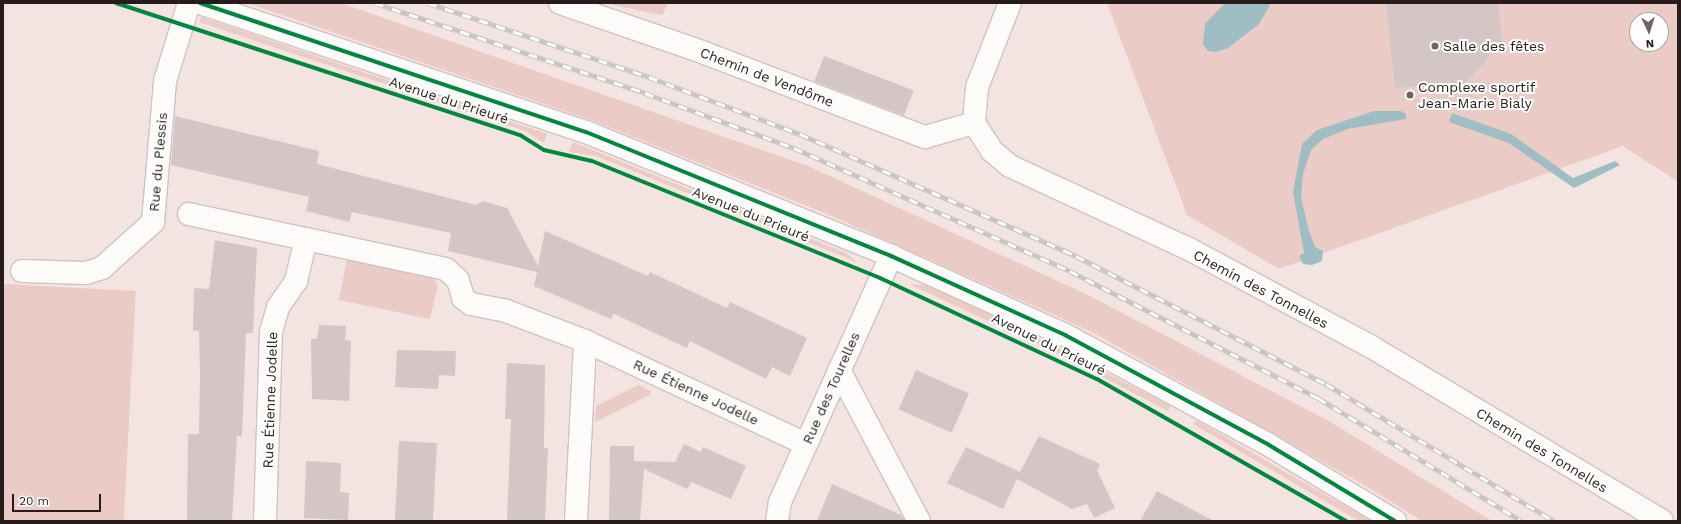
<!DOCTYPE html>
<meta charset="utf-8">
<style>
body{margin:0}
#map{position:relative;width:1681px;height:524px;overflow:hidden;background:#f4e4e1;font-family:"Work Sans",sans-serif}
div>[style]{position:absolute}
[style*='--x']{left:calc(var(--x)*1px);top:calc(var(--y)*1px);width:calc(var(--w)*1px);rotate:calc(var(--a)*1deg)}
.green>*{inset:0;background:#eacbc6;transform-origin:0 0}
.water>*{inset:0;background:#9fbec4}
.building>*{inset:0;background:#d3c6c4;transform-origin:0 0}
.roads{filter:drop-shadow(1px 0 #cfc3c1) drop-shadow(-1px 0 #cfc3c1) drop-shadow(0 1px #cfc3c1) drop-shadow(0 -1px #cfc3c1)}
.minor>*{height:22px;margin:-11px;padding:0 11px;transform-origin:11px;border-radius:11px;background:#fdfbfa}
.tertiary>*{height:22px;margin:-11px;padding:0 11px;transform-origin:11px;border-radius:11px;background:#fdfbfa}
.rail>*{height:4.5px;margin-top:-2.25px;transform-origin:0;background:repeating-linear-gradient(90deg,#fff 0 9px,#c8c4c3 0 18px);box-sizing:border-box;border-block:1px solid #c8c4c3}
.cycleway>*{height:4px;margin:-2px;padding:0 2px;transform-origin:2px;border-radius:2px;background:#00873e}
.dots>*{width:11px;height:11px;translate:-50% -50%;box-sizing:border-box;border:2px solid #fff;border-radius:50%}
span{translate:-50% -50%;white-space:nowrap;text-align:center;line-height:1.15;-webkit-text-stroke:4px #fff;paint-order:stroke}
.poi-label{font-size:14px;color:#271c1b}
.left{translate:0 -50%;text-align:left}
.street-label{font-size:14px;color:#271c1b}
.frame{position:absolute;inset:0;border:4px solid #271c1b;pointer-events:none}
.north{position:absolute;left:1629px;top:12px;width:40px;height:40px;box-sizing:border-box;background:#fff;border:1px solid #a9a4a4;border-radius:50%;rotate:176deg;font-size:11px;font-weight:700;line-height:16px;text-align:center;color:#271c1b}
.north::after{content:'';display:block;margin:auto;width:14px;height:18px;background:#6f6260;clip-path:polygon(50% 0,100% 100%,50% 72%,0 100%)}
.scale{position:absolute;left:12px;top:494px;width:89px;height:18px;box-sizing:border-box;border:2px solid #271c1b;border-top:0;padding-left:5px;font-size:12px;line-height:14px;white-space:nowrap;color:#271c1b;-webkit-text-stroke:3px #fff;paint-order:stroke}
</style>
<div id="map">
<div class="green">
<i style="clip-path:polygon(247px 3px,341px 3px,808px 166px,1088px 295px,1329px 421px,1492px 521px,1422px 521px,1364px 485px,1090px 331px,827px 214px,591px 120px)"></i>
<i style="clip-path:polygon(602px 3px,668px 3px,662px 15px)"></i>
<i style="clip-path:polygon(evenodd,1107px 3px,1678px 3px,1678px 182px,1623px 146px,1279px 269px,1187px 215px,1107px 3px,1637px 20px,1661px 20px,1661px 44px,1637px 44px,1637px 20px)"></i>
<i style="clip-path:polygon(201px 17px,547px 134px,544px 143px,525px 131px,199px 22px)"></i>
<i style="clip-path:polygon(573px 142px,846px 253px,857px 262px,596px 156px,569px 152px)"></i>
<i style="clip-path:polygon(347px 258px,431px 276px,438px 285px,430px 319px,339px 300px)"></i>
<i style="left:3px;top:284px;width:133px;height:237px;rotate:3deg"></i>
<i style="clip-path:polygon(909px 284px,927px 285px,1002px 320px,1171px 406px,1168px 411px,1063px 356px)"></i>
<i style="clip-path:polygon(638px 385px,651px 391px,650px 395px,595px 422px,596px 406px)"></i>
<i style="clip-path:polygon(1196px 420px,1308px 485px,1372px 521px,1359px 521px,1193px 424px)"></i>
</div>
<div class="water">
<i style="clip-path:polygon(1225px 3px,1271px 3px,1259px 24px,1228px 48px,1216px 52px,1208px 51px,1203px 44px,1205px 24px)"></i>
<i style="clip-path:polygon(1374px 111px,1401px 111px,1406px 114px,1406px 119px,1348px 129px,1323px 139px,1311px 150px,1303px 174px,1301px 197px,1308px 228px,1315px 247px,1323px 251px,1322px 261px,1312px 265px,1303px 264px,1299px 256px,1304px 253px,1293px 192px,1302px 144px,1317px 130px)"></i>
<i style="clip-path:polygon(1452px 113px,1511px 134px,1573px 178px,1615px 161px,1620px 165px,1574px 188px,1509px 143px,1449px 122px)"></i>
</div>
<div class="building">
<i style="clip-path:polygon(1386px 3px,1498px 3px,1502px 43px,1465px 83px,1395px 88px)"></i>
<i style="left:824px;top:56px;width:96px;height:27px;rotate:21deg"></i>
<i style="clip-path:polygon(175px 116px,319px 151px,317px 164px,476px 205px,483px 201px,507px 208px,538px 266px,545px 231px,648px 276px,650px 272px,727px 308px,730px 302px,807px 338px,790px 376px,772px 367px,766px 379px,690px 341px,687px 348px,614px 314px,611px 319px,534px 286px,537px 272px,448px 251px,451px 233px,352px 212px,349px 222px,306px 211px,309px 197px,171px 165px)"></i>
<i style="clip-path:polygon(215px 240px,257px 248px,253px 333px,246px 333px,242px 437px,237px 436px,232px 521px,187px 521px,188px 434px,199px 434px,200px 373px,199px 331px,193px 330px,194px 288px,209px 289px)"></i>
<i style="clip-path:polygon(319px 325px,346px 326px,345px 340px,351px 341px,349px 401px,312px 399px,311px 339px,317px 339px)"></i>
<i style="clip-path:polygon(397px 350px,456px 351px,455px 376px,439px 375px,438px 389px,395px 387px)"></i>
<i style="clip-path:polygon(507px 363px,545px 365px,544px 448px,548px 448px,545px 521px,507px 521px,511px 419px,505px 419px)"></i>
<i style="left:916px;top:370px;width:58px;height:43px;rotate:24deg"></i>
<i style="clip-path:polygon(1039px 436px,1100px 464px,1097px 470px,1115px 508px,1094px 518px,1087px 504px,1072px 509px,1017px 479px,1003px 509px,947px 483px,966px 447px,1020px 472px)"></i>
<i style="left:399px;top:441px;width:38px;height:80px;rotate:3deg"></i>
<i style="clip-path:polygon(684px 444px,701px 452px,703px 447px,746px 466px,731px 499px,691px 482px,687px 489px,644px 469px,640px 521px,609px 521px,610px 446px,634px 446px,634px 461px,675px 462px)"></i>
<i style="clip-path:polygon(306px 461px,341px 463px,340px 492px,349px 493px,348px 520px,304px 518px)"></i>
<i style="clip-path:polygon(832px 484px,901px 515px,905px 521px,817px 521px)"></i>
<i style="clip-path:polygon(1157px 491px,1214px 521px,1140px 521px)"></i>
</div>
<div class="roads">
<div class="minor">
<i style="--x:560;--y:3;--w:150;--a:19"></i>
<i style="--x:702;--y:52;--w:239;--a:20.9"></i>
<i style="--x:925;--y:137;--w:51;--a:-15.9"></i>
<i style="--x:1010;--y:3;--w:90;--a:111.4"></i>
<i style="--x:977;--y:87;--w:36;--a:95"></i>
<i style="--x:974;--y:123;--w:33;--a:57"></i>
<i style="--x:992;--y:151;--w:23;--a:40"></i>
<i style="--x:1010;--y:166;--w:195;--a:24.9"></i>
<i style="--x:1187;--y:248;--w:208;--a:28.2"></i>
<i style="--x:1370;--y:346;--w:340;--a:30.9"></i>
<i style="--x:189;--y:214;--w:120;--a:12.1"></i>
<i style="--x:22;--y:271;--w:64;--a:1.8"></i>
<i style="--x:86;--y:273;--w:17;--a:-17"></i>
<i style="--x:102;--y:268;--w:69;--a:-42"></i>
<i style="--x:153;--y:222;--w:142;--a:-85.1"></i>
<i style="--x:165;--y:81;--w:82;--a:-72.9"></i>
<i style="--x:839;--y:370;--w:171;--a:62.1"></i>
<i style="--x:265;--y:521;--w:189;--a:-88.2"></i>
<i style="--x:271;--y:332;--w:26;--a:-74"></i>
<i style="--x:278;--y:307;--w:32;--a:-55"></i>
<i style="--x:296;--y:281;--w:43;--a:-76.6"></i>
<i style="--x:306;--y:239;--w:143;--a:12.1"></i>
<i style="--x:446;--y:269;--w:16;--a:43"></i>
<i style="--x:458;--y:280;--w:19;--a:74"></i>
<i style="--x:463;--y:298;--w:10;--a:37"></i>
<i style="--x:471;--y:304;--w:36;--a:11"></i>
<i style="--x:506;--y:311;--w:85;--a:20.8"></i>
<i style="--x:585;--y:341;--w:244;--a:25"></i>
<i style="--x:576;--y:521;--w:180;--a:-87.1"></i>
<i style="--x:777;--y:521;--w:19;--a:-81"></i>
<i style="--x:780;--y:502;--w:270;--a:-65.7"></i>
</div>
<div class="tertiary">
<i style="--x:200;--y:3;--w:407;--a:18.5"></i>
<i style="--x:586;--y:132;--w:329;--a:22.1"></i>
<i style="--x:891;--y:256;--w:191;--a:24.4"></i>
<i style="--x:1065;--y:335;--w:232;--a:28.3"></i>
<i style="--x:1269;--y:445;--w:147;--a:31.1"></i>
</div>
</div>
<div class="rail">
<i style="--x:375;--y:3;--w:285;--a:18.4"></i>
<i style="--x:645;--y:93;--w:159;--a:20.3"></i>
<i style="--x:794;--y:148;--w:302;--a:24"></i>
<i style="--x:1070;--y:271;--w:279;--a:27.1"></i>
<i style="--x:1318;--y:398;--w:238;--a:31.1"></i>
<i style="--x:428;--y:3;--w:233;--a:18.5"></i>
<i style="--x:649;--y:77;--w:161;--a:20.7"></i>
<i style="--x:800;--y:134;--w:302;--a:23.8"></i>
<i style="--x:1076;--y:256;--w:281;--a:27.1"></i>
<i style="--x:1326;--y:384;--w:266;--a:31"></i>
</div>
<div class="cycleway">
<i style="--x:116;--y:3;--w:425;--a:18.1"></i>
<i style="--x:520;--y:135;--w:28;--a:32"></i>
<i style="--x:544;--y:150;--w:49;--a:12.9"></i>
<i style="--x:592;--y:161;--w:311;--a:22.1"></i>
<i style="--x:880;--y:278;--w:239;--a:25"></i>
<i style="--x:1097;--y:379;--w:287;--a:29.7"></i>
<i style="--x:200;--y:3;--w:407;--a:18.5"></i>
<i style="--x:586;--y:132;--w:329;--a:22.1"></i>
<i style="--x:891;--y:256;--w:191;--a:24.4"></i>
<i style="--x:1065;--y:335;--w:232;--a:28.3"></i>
<i style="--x:1269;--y:445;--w:147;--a:31.1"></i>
</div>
<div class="dots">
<i style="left:1435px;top:46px;background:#6f6260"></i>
<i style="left:1410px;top:95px;background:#6f6260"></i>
</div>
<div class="poi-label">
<span class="left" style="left:1443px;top:46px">Salle des fêtes</span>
<span class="left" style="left:1418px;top:95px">Complexe sportif<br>Jean-Marie Bialy</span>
</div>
<div class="street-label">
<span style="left:767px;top:77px;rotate:21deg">Chemin de Vendôme</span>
<span style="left:449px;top:100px;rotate:18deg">Avenue du Prieuré</span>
<span style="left:158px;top:162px;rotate:-85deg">Rue du Plessis</span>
<span style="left:751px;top:214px;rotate:22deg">Avenue du Prieuré</span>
<span style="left:1261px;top:289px;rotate:28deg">Chemin des Tonnelles</span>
<span style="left:1049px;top:344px;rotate:26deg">Avenue du Prieuré</span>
<span style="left:831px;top:388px;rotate:-66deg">Rue des Tourelles</span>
<span style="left:696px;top:392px;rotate:25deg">Rue Étienne Jodelle</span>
<span style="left:270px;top:400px;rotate:-88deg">Rue Étienne Jodelle</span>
<span style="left:1542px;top:450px;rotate:31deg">Chemin des Tonnelles</span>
</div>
<div class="frame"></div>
<div class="north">N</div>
<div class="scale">20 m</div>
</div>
